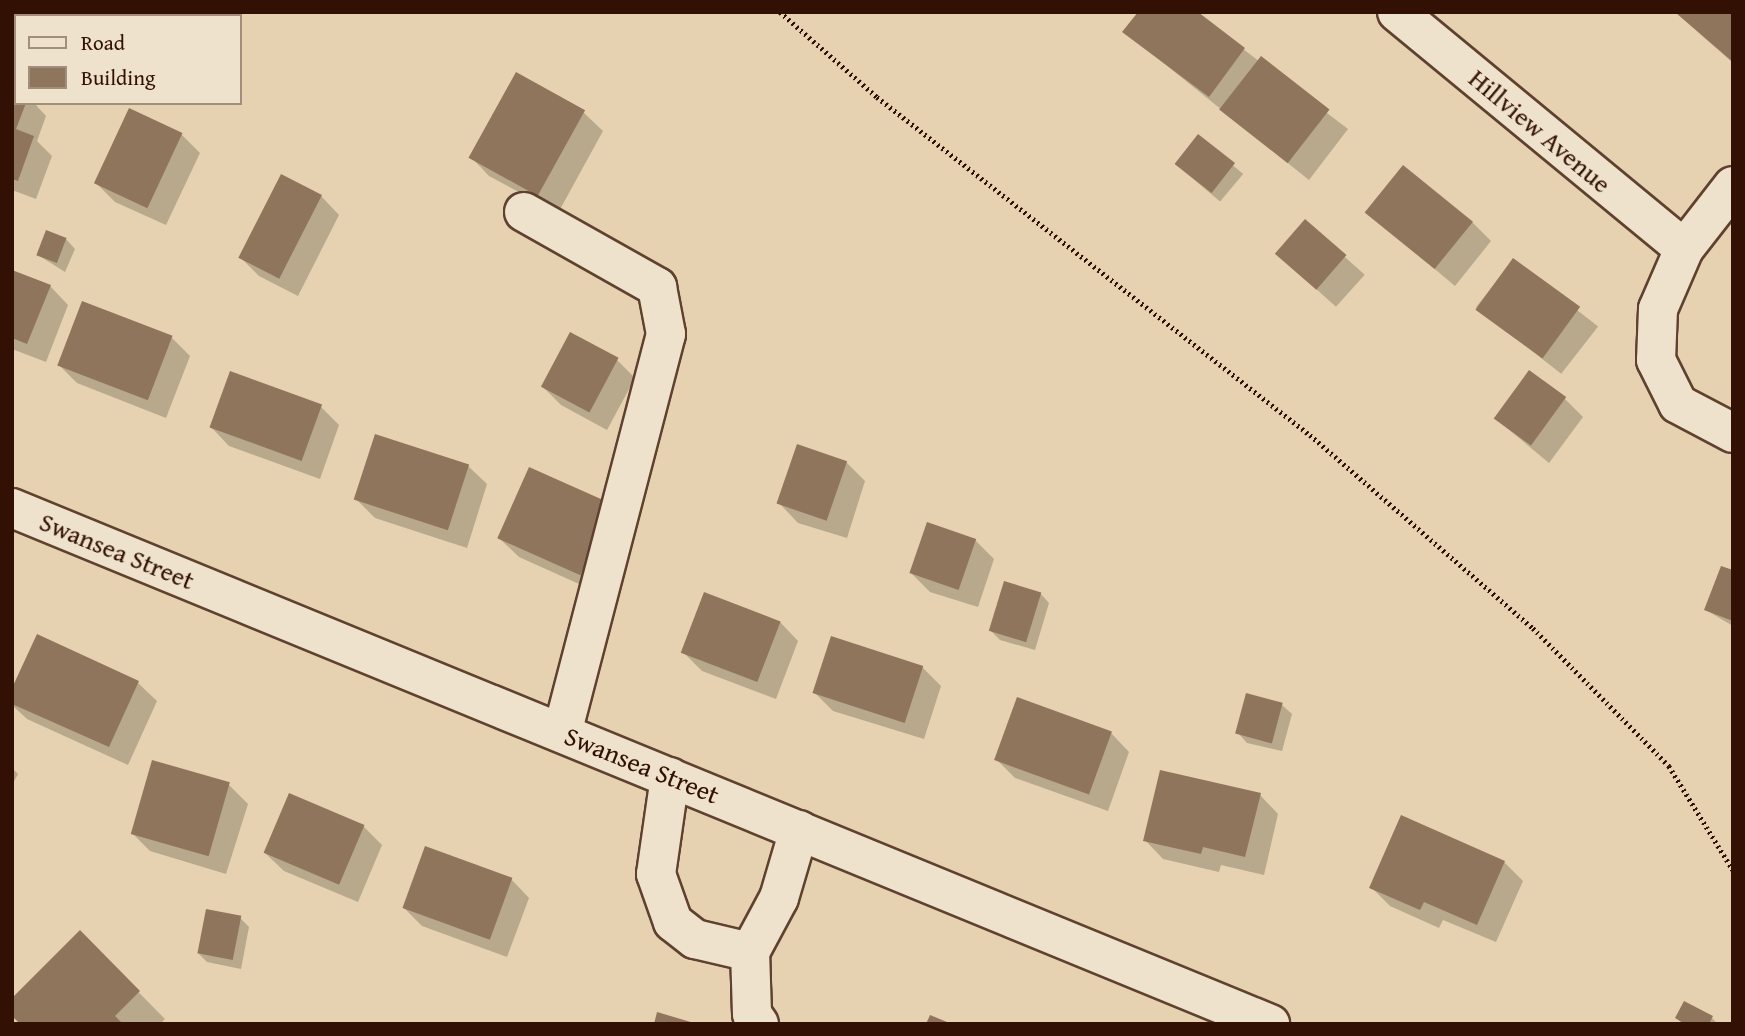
<!DOCTYPE html>
<style>
body{margin:0}
#map{position:relative;width:1745px;height:1036px;overflow:hidden;background:#e6d2b0;font-family:"Gentium Book Plus",serif}
div>[style]{position:absolute}
[style*='--x']{left:calc(var(--x)*1px);top:calc(var(--y)*1px);width:calc(var(--w)*1px);rotate:calc(var(--a)*1deg)}
.shadow>*{inset:0;background:#0003;transform-origin:0 0}
.building>*{inset:0;background:#90755d;transform-origin:0 0}
.path>*{height:4.5px;margin-top:-2.25px;transform-origin:0;background:repeating-linear-gradient(90deg,#321104 0 2px,transparent 0 5.5px)}
.roads{filter:drop-shadow(2px 0 #5f412f) drop-shadow(-2px 0 #5f412f) drop-shadow(0 2px #5f412f) drop-shadow(0 -2px #5f412f)}
.minor>*{height:38px;margin:-19px;padding:0 19px;transform-origin:19px;border-radius:19px;background:#efe2cc}
span{translate:-50% -50%;white-space:nowrap;text-align:center;line-height:1.15;-webkit-text-stroke:6px #efe2cc;paint-order:stroke}
.street-label{font-size:26px;color:#321104}
.frame{position:absolute;inset:0;border:14px solid #321104;pointer-events:none}
.legend{position:absolute;left:14px;top:14px;width:228px;height:91px;box-sizing:border-box;background:#efe2cc;border:2px solid #a38e7c;margin:0;padding:9px 12px;list-style:none;font-size:21px;color:#321104}
.legend li{display:flex;align-items:center;gap:14px;height:35px}
.legend b{width:35px;border:2px solid #a38e7c}
</style>
<div id="map">
<div class="shadow">
<i style="clip-path:polygon(1675px 12px,1733px 12px,1733px 63px)"></i>
<i style="clip-path:polygon(1125px 32px,1243px 49px,1348px 129px,1309px 180px)"></i>
<i style="clip-path:polygon(516px 75px,584px 113px,603px 131px,558px 213px,489px 176px,471px 157px)"></i>
<i style="clip-path:polygon(12px 91px,16px 103px,34px 103px,46px 116px,37px 141px,52px 156px,36px 199px,12px 190px)"></i>
<i style="clip-path:polygon(181px 134px,200px 153px,166px 225px,115px 202px,96px 183px)"></i>
<i style="left:1198px;top:136px;width:59px;height:36px;rotate:40deg"></i>
<i style="clip-path:polygon(321px 196px,339px 215px,298px 296px,259px 276px,240px 257px)"></i>
<i style="clip-path:polygon(1368px 213px,1472px 222px,1491px 241px,1455px 286px)"></i>
<i style="left:1306px;top:222px;width:79px;height:43px;rotate:42deg"></i>
<i style="clip-path:polygon(66px 239px,75px 249px,65px 272px,38px 255px)"></i>
<i style="left:1513px;top:260px;width:108px;height:60px;rotate:38deg"></i>
<i style="clip-path:polygon(12px 271px,50px 286px,68px 305px,46px 362px,12px 349px)"></i>
<i style="clip-path:polygon(172px 338px,190px 356px,166px 418px,77px 383px,59px 365px)"></i>
<i style="clip-path:polygon(617px 360px,635px 378px,607px 430px,561px 405px,542px 386px)"></i>
<i style="clip-path:polygon(1564px 398px,1583px 417px,1549px 463px,1495px 418px)"></i>
<i style="clip-path:polygon(321px 407px,339px 425px,320px 479px,229px 446px,211px 427px)"></i>
<i style="clip-path:polygon(846px 462px,865px 481px,847px 538px,798px 523px,780px 504px)"></i>
<i style="clip-path:polygon(468px 466px,487px 484px,467px 548px,375px 518px,356px 499px)"></i>
<i style="clip-path:polygon(611px 505px,599px 593px,519px 557px,500px 539px)"></i>
<i style="clip-path:polygon(975px 540px,994px 559px,978px 607px,930px 592px,911px 573px)"></i>
<i style="clip-path:polygon(1733px 572px,1733px 626px,1706px 610px)"></i>
<i style="clip-path:polygon(1040px 593px,1049px 603px,1035px 650px,1000px 640px,991px 631px)"></i>
<i style="clip-path:polygon(780px 622px,798px 641px,776px 699px,702px 671px,684px 653px)"></i>
<i style="clip-path:polygon(922px 667px,941px 686px,924px 739px,833px 711px,814px 692px)"></i>
<i style="clip-path:polygon(138px 683px,157px 701px,128px 765px,27px 719px,12px 705px,12px 692px)"></i>
<i style="clip-path:polygon(1282px 705px,1292px 714px,1282px 751px,1247px 743px,1238px 733px)"></i>
<i style="clip-path:polygon(1111px 733px,1129px 752px,1108px 811px,1015px 778px,996px 759px)"></i>
<i style="clip-path:polygon(12px 768px,18px 774px,12px 785px)"></i>
<i style="clip-path:polygon(229px 785px,248px 804px,226px 874px,150px 851px,131px 832px)"></i>
<i style="clip-path:polygon(1260px 795px,1278px 814px,1264px 875px,1221px 865px,1219px 872px,1163px 859px,1145px 840px)"></i>
<i style="clip-path:polygon(363px 826px,382px 845px,358px 902px,284px 871px,265px 853px)"></i>
<i style="clip-path:polygon(1504px 862px,1523px 881px,1496px 942px,1443px 920px,1439px 928px,1390px 906px,1371px 887px)"></i>
<i style="clip-path:polygon(511px 879px,529px 898px,507px 957px,422px 926px,403px 907px)"></i>
<i style="clip-path:polygon(240px 918px,249px 927px,241px 969px,207px 962px,198px 953px)"></i>
<i style="clip-path:polygon(80px 933px,165px 1019px,160px 1024px,22px 1024px)"></i>
<i style="clip-path:polygon(1685px 1004px,1712px 1018px,1718px 1024px,1683px 1024px,1677px 1018px)"></i>
</div>
<div class="building">
<i style="clip-path:polygon(1138px 12px,1198px 12px,1245px 48px,1209px 97px,1122px 32px)"></i>
<i style="clip-path:polygon(1675px 12px,1733px 12px,1733px 62px)"></i>
<i style="left:1261px;top:56px;width:87px;height:68px;rotate:38deg"></i>
<i style="left:516px;top:72px;width:79px;height:98px;rotate:29deg"></i>
<i style="clip-path:polygon(12px 89px,16px 103px,26px 103px,16px 129px,34px 136px,18px 181px,12px 179px)"></i>
<i style="left:129px;top:108px;width:59px;height:83px;rotate:25deg"></i>
<i style="left:1198px;top:134px;width:47px;height:38px;rotate:38deg"></i>
<i style="left:1403px;top:165px;width:90px;height:61px;rotate:39deg"></i>
<i style="left:281px;top:174px;width:46px;height:94px;rotate:27deg"></i>
<i style="left:1305px;top:219px;width:55px;height:46px;rotate:41deg"></i>
<i style="left:46px;top:230px;width:22px;height:27px;rotate:21deg"></i>
<i style="left:1513px;top:258px;width:83px;height:64px;rotate:36deg"></i>
<i style="clip-path:polygon(12px 270px,51px 285px,27px 344px,12px 338px)"></i>
<i style="left:82px;top:301px;width:97px;height:69px;rotate:21deg"></i>
<i style="left:570px;top:332px;width:55px;height:62px;rotate:28deg"></i>
<i style="left:1529px;top:370px;width:46px;height:60px;rotate:36deg"></i>
<i style="left:230px;top:371px;width:98px;height:60px;rotate:20deg"></i>
<i style="left:375px;top:434px;width:99px;height:69px;rotate:18deg"></i>
<i style="left:797px;top:444px;width:53px;height:63px;rotate:19deg"></i>
<i style="left:529px;top:467px;width:91px;height:78px;rotate:24deg"></i>
<i style="left:927px;top:522px;width:52px;height:54px;rotate:19deg"></i>
<i style="clip-path:polygon(1721px 566px,1733px 570px,1733px 621px,1704px 610px)"></i>
<i style="left:1004px;top:581px;width:39px;height:52px;rotate:17deg"></i>
<i style="left:704px;top:592px;width:82px;height:65px;rotate:21deg"></i>
<i style="clip-path:polygon(37px 634px,139px 681px,109px 747px,12px 704px,12px 688px)"></i>
<i style="left:831px;top:636px;width:97px;height:60px;rotate:18deg"></i>
<i style="left:1246px;top:693px;width:38px;height:42px;rotate:15deg"></i>
<i style="left:1017px;top:697px;width:101px;height:67px;rotate:20deg"></i>
<i style="left:152px;top:760px;width:81px;height:77px;rotate:16deg"></i>
<i style="clip-path:polygon(1160px 770px,1261px 793px,1245px 857px,1203px 847px,1201px 854px,1143px 841px)"></i>
<i style="left:289px;top:793px;width:82px;height:65px;rotate:23deg"></i>
<i style="clip-path:polygon(1401px 815px,1505px 861px,1477px 925px,1424px 902px,1420px 910px,1369px 888px)"></i>
<i style="left:425px;top:846px;width:93px;height:66px;rotate:20deg"></i>
<i style="left:206px;top:909px;width:36px;height:45px;rotate:11deg"></i>
<i style="clip-path:polygon(80px 930px,140px 991px,115px 1016px,123px 1024px,20px 1024px,12px 1016px,12px 998px)"></i>
<i style="clip-path:polygon(1684px 1001px,1713px 1016px,1709px 1024px,1685px 1024px,1675px 1018px)"></i>
<i style="clip-path:polygon(657px 1012px,694px 1023px,694px 1024px,654px 1024px)"></i>
<i style="clip-path:polygon(930px 1015px,952px 1024px,926px 1024px)"></i>
</div>
<div class="path">
<i style="--x:780;--y:12;--w:129;--a:41.2"></i>
<i style="--x:877;--y:97;--w:549;--a:37.98"></i>
<i style="--x:1310;--y:435;--w:295;--a:40.9"></i>
<i style="--x:1533;--y:628;--w:194;--a:45.4"></i>
<i style="--x:1669;--y:766;--w:122;--a:58.4"></i>
</div>
<div class="roads">
<div class="minor">
<i style="--x:1397;--y:12;--w:372;--a:39.5"></i>
<i style="--x:1733;--y:186;--w:80;--a:127.9"></i>
<i style="--x:1684;--y:249;--w:65;--a:113.4"></i>
<i style="--x:1658;--y:309;--w:51;--a:92.2"></i>
<i style="--x:1656;--y:360;--w:49;--a:63.4"></i>
<i style="--x:1678;--y:404;--w:62;--a:27.8"></i>
<i style="--x:524;--y:212;--w:153;--a:29.4"></i>
<i style="--x:657;--y:287;--w:48;--a:79.2"></i>
<i style="--x:666;--y:334;--w:412;--a:104.6"></i>
<i style="--x:12;--y:508;--w:1360;--a:22.3"></i>
<i style="--x:670;--y:777;--w:98;--a:98.2"></i>
<i style="--x:656;--y:874;--w:51;--a:70.5"></i>
<i style="--x:673;--y:922;--w:28;--a:38"></i>
<i style="--x:695;--y:939;--w:57;--a:13.3"></i>
<i style="--x:759;--y:1024;--w:12;--a:-125"></i>
<i style="--x:752;--y:1014;--w:62;--a:-91.8"></i>
<i style="--x:750;--y:952;--w:61;--a:-61.8"></i>
<i style="--x:779;--y:898;--w:71;--a:-73.6"></i>
</div>
</div>
<div class="street-label">
<span style="left:1540px;top:131px;rotate:40deg">Hillview Avenue</span>
<span style="left:117px;top:551px;rotate:22deg">Swansea Street</span>
<span style="left:642px;top:765px;rotate:22deg">Swansea Street</span>
</div>
<div class="frame"></div>
<ul class="legend">
<li><b style="height:9px;background:#efe2cc"></b>Road</li>
<li><b style="height:19px;background:#90755d"></b>Building</li>
</ul>
</div>
